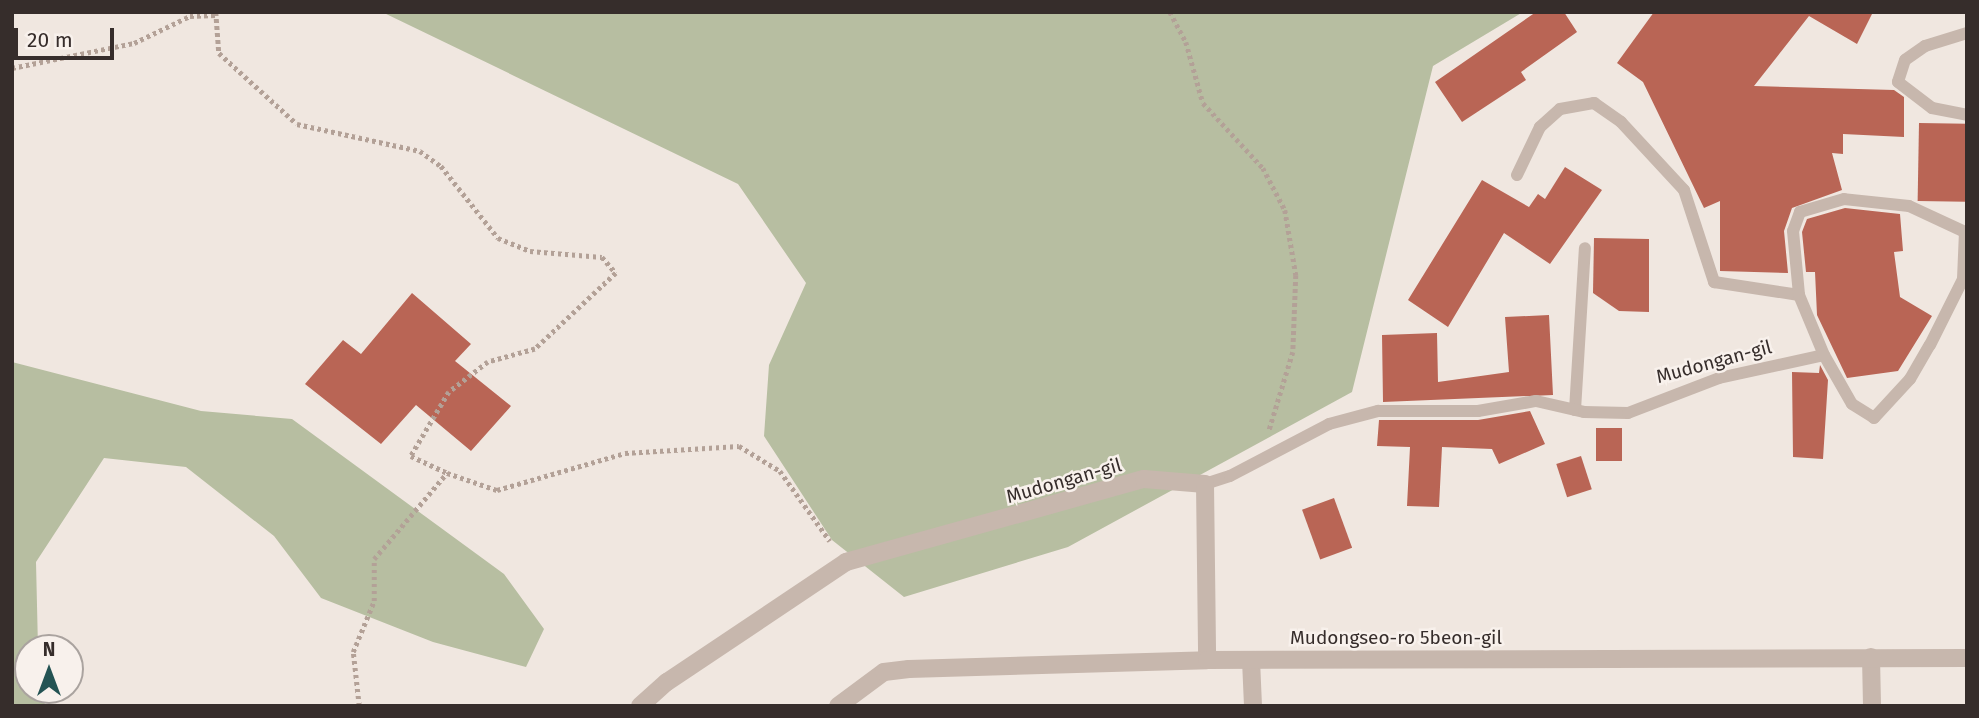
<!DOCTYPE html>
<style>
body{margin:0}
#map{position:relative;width:1979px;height:718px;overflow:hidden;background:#f0e7e0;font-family:"Fira Sans",sans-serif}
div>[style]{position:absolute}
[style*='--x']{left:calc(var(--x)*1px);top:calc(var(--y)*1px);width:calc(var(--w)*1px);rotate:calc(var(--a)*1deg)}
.green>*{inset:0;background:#b7bea1}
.building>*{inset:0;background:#b96555;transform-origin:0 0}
.path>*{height:4.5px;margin-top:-2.25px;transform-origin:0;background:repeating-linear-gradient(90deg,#b3a197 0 3.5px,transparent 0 7px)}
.service>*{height:12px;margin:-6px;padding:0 6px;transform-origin:6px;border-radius:6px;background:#c7b7ad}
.minor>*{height:18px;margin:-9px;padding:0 9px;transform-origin:9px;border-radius:9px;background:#c7b7ad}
span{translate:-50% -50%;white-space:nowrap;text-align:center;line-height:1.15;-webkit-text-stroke:5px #f8f1ec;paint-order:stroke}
.street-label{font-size:19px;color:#362d2b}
.frame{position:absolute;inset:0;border:14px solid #362d2b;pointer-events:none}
.north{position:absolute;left:14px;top:634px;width:70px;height:70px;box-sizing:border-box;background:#f8f1ec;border:2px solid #aaa39f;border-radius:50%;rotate:0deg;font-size:19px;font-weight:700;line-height:28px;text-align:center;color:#362d2b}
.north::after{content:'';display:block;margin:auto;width:24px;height:32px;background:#245353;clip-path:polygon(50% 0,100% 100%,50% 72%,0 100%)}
.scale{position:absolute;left:14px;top:28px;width:100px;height:32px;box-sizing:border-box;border:4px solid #362d2b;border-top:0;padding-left:9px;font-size:21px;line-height:24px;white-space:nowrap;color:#362d2b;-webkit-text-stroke:5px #f8f1ec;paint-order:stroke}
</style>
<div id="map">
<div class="green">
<i style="clip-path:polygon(382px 12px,1523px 12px,1433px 66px,1352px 392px,1068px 547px,904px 597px,832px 540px,764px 436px,769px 365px,806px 283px,738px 184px)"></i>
<i style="clip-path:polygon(12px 362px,201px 411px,292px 419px,504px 574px,544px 629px,526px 667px,433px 642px,321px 598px,274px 536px,186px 467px,104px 458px,36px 562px,38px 648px,28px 648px,28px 690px,43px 690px,45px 706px,12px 706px)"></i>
</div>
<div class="building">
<i style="clip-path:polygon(1536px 12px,1564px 12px,1577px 32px,1521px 72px,1526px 80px,1462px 122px,1435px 82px)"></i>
<i style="clip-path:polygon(1654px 12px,1873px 12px,1857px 44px,1809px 16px,1754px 86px,1894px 90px,1904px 97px,1904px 137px,1843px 134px,1843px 154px,1832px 153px,1842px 190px,1792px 208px,1784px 231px,1788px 273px,1720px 271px,1720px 201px,1704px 208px,1643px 82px,1617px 63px)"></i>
<i style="left:1919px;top:123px;width:48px;height:78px;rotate:1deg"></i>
<i style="clip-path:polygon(1565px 167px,1602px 190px,1550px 264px,1504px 233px,1448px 327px,1408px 300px,1482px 180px,1529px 207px,1538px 194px,1545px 199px)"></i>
<i style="clip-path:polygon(1845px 208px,1900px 214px,1903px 251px,1894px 252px,1900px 297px,1932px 316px,1898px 371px,1847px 378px,1817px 315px,1815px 272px,1806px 272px,1802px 232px,1807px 219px)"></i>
<i style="clip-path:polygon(1594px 238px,1649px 239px,1649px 312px,1619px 311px,1593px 293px)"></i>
<i style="clip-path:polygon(412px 293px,471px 344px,455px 361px,511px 406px,471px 451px,416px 405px,381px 444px,305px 384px,343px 340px,361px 354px)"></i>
<i style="clip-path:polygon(1549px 315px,1553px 395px,1383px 402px,1382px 335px,1437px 333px,1438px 382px,1509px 372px,1505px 317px)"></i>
<i style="clip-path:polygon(1820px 365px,1828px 380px,1823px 459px,1793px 457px,1792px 372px,1819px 373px)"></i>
<i style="clip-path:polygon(1530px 411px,1545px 444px,1499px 464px,1492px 449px,1442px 447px,1439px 507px,1407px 506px,1410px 447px,1377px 446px,1379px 420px,1478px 420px)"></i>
<i style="left:1596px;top:428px;width:26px;height:33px"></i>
<i style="left:1581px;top:456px;width:35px;height:26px;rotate:72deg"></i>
<i style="left:1334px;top:498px;width:53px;height:34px;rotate:70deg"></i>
</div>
<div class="path">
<i style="--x:216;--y:12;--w:41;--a:85.8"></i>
<i style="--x:219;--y:53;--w:105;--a:42.3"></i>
<i style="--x:297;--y:124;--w:126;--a:12.4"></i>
<i style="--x:420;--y:151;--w:26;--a:36"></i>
<i style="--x:441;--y:166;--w:92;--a:51.6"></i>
<i style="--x:498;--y:238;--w:35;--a:22"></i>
<i style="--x:530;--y:251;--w:72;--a:4.8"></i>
<i style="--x:602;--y:257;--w:21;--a:49"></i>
<i style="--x:616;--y:273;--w:111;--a:136.8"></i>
<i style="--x:535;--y:349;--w:49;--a:164.5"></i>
<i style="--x:488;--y:362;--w:49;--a:142.4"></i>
<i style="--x:449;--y:392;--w:74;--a:120.7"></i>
<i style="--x:411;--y:456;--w:40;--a:25"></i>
<i style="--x:1170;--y:12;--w:34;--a:62"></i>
<i style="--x:1186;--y:42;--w:63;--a:74.4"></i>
<i style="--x:1203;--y:103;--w:88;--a:47.3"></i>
<i style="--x:1263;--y:168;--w:47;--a:62.4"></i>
<i style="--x:1285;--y:210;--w:66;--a:80.4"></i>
<i style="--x:1296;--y:275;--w:77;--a:92.2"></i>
<i style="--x:1293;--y:352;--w:83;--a:106.9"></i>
<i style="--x:12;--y:68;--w:125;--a:-11.6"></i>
<i style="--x:134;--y:43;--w:62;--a:-25.7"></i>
<i style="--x:190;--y:16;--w:26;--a:-2"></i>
<i style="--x:359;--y:706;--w:54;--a:-96.3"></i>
<i style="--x:353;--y:652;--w:55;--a:-67.6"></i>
<i style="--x:374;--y:601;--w:42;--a:-90"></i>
<i style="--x:374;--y:559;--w:113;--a:-49.7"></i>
<i style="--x:447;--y:473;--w:53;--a:18.8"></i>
<i style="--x:497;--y:490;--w:133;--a:-16.1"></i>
<i style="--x:625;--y:453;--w:114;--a:-3.5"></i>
<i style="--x:739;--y:446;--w:48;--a:31.4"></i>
<i style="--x:780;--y:471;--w:86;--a:54.5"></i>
</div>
<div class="service">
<i style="--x:1967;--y:33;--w:44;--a:162.8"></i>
<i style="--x:1925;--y:46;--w:24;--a:145"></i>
<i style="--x:1905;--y:60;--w:23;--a:108"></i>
<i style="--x:1898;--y:82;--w:43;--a:37.4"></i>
<i style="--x:1932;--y:108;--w:36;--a:11"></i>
<i style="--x:1517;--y:175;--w:53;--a:-64.4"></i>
<i style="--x:1540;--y:127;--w:27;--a:-42"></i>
<i style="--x:1560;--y:109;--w:35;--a:-10"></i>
<i style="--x:1594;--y:103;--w:33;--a:35"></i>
<i style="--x:1621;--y:122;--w:93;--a:47.2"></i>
<i style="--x:1684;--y:190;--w:97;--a:71.9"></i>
<i style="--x:1714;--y:282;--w:86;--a:8.7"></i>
<i style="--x:1575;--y:410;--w:162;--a:-86.5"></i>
<i style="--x:1205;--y:484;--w:26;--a:-18"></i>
<i style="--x:1230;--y:476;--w:112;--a:-27.7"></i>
<i style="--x:1329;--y:424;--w:51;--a:-14.9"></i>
<i style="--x:1378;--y:411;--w:100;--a:0"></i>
<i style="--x:1478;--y:411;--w:59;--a:-9.8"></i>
<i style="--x:1536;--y:401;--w:49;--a:12.9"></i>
<i style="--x:1584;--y:412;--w:44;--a:1.3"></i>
<i style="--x:1628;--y:413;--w:97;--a:-21"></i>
<i style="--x:1719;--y:378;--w:107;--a:-12.4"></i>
<i style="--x:1824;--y:355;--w:56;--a:60.3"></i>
<i style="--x:1852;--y:404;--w:26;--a:32"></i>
<i style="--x:1874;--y:418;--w:53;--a:-47.3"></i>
<i style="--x:1910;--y:379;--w:39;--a:-60"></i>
<i style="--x:1930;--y:345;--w:74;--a:-63.4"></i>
<i style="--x:1963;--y:279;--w:47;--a:-87.6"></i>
<i style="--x:1965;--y:232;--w:62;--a:-155.1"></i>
<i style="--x:1909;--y:206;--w:65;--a:-173.9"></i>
<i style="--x:1844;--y:199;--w:46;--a:163.5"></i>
<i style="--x:1800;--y:212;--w:20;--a:110"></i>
<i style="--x:1793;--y:231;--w:64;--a:84.6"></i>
<i style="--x:1799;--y:295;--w:65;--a:67.4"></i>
</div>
<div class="minor">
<i style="--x:1871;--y:657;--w:49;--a:88.8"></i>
<i style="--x:1251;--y:660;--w:46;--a:87.5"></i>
<i style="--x:640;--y:706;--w:36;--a:-42"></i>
<i style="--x:667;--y:682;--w:216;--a:-33.8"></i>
<i style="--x:846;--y:562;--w:309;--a:-15.6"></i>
<i style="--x:1144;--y:479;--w:61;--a:4.7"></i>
<i style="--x:1205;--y:484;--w:176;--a:89.3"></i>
<i style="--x:838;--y:706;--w:57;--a:-36.5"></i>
<i style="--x:884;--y:672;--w:25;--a:-7"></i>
<i style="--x:909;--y:669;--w:298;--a:-1.7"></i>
<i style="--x:1207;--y:660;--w:760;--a:-0.15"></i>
</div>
<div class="street-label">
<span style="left:1714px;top:362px;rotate:-15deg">Mudongan-gil</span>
<span style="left:1064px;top:481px;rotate:-16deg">Mudongan-gil</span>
<span style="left:1396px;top:638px">Mudongseo-ro 5beon-gil</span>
</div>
<div class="frame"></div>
<div class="north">N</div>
<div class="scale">20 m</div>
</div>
